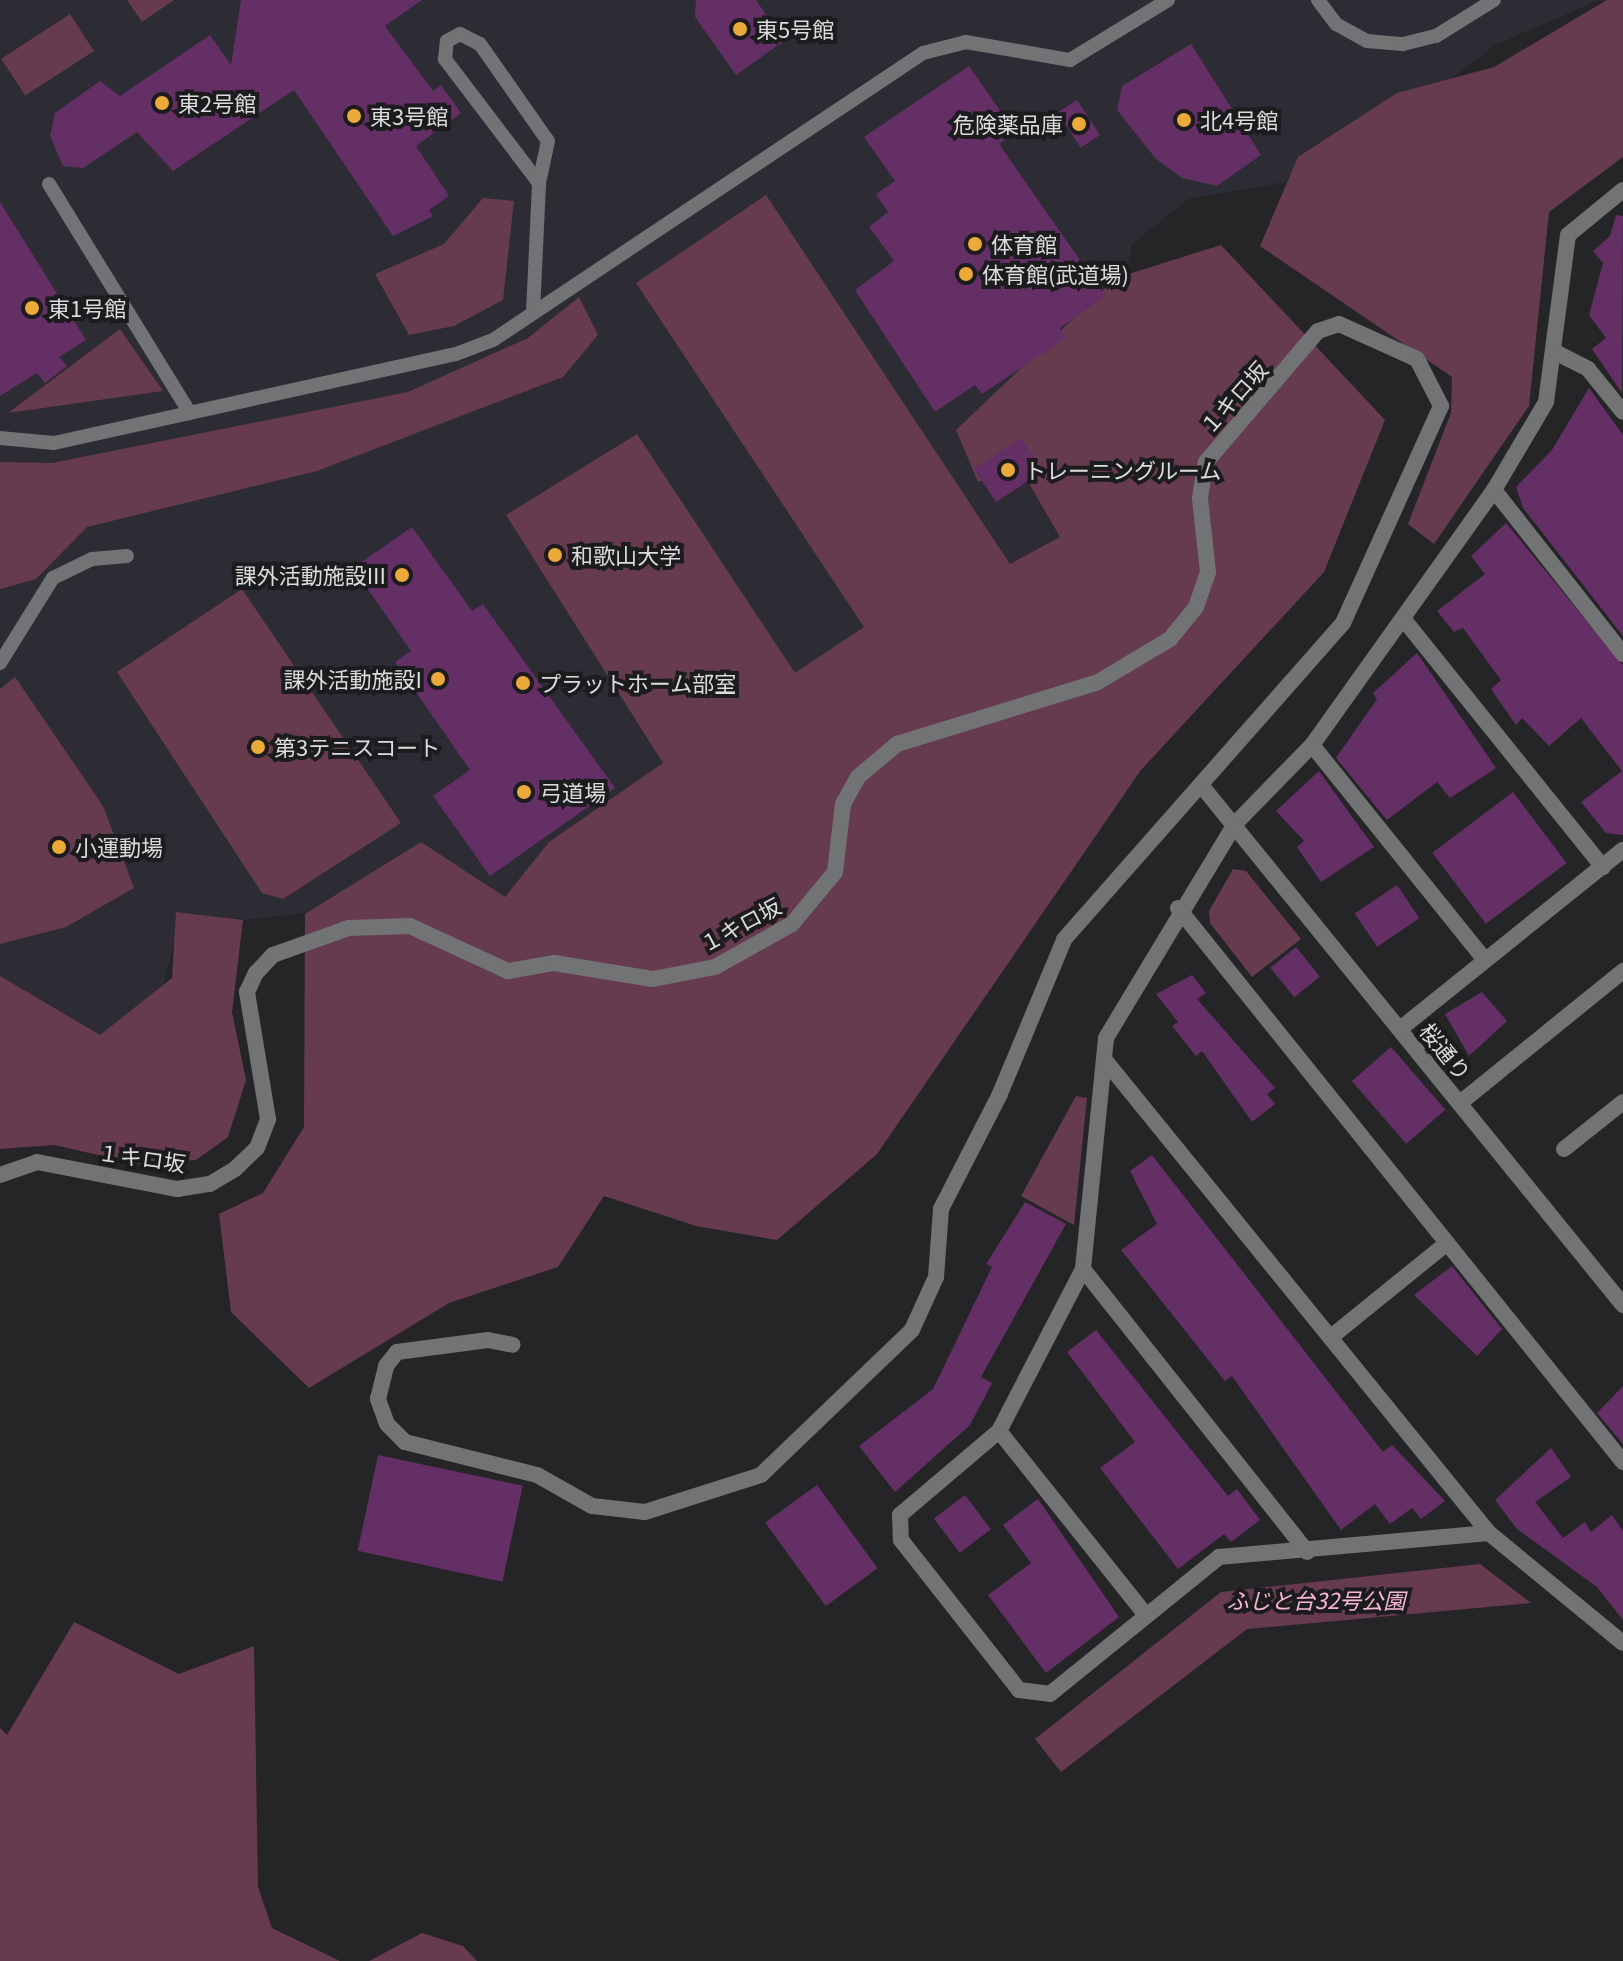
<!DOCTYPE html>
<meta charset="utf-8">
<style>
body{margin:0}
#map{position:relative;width:1623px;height:1961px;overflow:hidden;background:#252528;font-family:Georgia,"Noto Sans JP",serif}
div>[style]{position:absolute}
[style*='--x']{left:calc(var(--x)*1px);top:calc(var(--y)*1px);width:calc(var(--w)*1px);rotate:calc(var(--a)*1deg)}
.built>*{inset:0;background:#2d2b34}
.green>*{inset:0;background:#663b4d;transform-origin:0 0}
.building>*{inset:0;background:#632f65;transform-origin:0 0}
.lane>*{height:14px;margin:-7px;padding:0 7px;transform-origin:7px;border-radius:7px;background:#727375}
.street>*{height:16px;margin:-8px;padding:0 8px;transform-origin:8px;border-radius:8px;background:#727375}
.dots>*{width:22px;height:22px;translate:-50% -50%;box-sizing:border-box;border:4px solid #1c1b1e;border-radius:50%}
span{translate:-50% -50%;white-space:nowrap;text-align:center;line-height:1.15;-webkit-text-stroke:8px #1c1b1e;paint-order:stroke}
.poi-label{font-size:22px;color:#dcdcde}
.left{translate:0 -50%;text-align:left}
.right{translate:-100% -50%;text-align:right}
.street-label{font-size:22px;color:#dcdcde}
.park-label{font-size:22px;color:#f9b7d1;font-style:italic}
</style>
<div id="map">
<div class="built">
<i style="clip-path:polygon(0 0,1599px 0,1495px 45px,1324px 175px,1188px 199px,1131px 245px,1106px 507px,523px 921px,390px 904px,243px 920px,182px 913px,141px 1070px,0 1117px)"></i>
</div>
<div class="green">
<i style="clip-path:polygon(127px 0,174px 0,142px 22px)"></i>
<i style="clip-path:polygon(1607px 0,1623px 0,1623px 157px,1549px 212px,1529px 406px,1434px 544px,1408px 524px,1451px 413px,1452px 377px,1260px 246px,1298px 157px,1397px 93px,1494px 67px)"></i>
<i style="left:70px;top:14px;width:44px;height:82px;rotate:57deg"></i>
<i style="clip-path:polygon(766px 195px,1010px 564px,1060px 537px,1019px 466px,978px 482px,956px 430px,1116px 278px,1221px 245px,1385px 420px,1324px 572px,1141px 770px,877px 1154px,777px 1240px,696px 1226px,604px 1196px,558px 1267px,449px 1303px,309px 1388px,231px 1312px,219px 1214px,263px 1193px,304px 1127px,305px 914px,421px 842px,505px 897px,549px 842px,663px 763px,506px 515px,637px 434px,795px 673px,864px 627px,636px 283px)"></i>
<i style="clip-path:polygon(483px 198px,514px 201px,503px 300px,454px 326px,409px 335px,375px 274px,444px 244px)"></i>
<i style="clip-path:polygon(579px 297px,598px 335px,563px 377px,317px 471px,87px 527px,36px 579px,0 589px,0 462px,52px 463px,408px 392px,528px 338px)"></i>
<i style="clip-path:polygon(120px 329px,163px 391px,8px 413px)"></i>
<i style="clip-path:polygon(242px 589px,401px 823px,283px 899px,262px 893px,117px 672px)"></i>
<i style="clip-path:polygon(15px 677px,103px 806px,134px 888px,66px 927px,0 944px,0 689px)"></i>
<i style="clip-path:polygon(1233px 869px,1246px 871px,1301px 939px,1252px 977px,1210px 923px,1209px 911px)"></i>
<i style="clip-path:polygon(176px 912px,243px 920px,232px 1012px,246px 1080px,228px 1137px,196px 1160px,138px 1164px,54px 1145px,0 1149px,0 976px,100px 1035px,172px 978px)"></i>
<i style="clip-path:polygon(1076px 1096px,1087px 1098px,1074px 1225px,1021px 1196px)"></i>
<i style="clip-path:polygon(1480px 1564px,1531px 1603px,1247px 1629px,1061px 1772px,1035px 1739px,1221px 1592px)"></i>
<i style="clip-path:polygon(74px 1622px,179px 1674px,254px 1646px,258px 1887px,272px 1928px,340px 1961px,0 1961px,0 1728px,7px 1735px)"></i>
<i style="clip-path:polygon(422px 1933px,463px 1946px,477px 1961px,369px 1961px)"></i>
</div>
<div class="building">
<i style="clip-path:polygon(241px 0,422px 0,385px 26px,433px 91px,441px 85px,461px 113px,416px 146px,449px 196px,429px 210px,433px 216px,393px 236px,294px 90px,173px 171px,137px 132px,83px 168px,63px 166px,50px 136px,55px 113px,100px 81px,120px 96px,210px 35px,231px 65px)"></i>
<i style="clip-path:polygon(696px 0,756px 0,784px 41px,736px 75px,695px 17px)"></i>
<i style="clip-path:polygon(1191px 44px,1261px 155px,1217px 186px,1182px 178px,1156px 159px,1117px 110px,1122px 86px)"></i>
<i style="clip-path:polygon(969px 66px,1015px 132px,999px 144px,1105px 296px,1060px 328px,1066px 338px,982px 394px,975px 385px,935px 412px,855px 290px,894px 261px,869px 227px,888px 212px,876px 194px,895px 181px,864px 137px)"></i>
<i style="left:1077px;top:100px;width:42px;height:23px;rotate:57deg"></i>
<i style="clip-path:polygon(0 202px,86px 340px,59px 357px,67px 366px,45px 383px,37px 373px,0 396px)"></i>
<i style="clip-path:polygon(1616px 215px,1623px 216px,1622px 393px,1592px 349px,1606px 338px,1589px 315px,1603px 263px,1593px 251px,1610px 236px)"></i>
<i style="clip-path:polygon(1589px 388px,1623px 435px,1623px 636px,1523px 508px,1516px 487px,1552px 450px)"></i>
<i style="left:1021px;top:438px;width:40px;height:56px;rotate:57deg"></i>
<i style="clip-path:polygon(1506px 523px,1623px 665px,1623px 835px,1606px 833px,1581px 802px,1622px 771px,1581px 718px,1549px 746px,1522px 718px,1516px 725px,1491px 689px,1501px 680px,1463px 628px,1454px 632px,1437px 611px,1485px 574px,1471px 556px)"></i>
<i style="clip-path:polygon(412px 527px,472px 611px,483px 604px,615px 788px,490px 876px,433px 796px,470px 770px,395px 662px,411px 651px,353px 568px)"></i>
<i style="clip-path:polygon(1417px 653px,1496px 768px,1450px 798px,1437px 782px,1387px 820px,1336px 758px,1377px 699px,1373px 693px)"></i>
<i style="clip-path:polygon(1319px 771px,1374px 847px,1321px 882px,1297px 847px,1304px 841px,1276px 811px)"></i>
<i style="left:1513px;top:792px;width:89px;height:101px;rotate:53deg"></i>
<i style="left:1397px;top:885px;width:40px;height:51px;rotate:56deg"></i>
<i style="left:1296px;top:947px;width:38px;height:33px;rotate:51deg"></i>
<i style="clip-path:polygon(1192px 975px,1206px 993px,1197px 999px,1275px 1088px,1267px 1094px,1275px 1104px,1252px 1122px,1202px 1051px,1196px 1056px,1172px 1026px,1178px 1022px,1156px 994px)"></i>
<i style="clip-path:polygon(1482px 992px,1507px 1021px,1469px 1056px,1445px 1014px)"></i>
<i style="left:1391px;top:1047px;width:83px;height:52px;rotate:49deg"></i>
<i style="clip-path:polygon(1152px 1155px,1383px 1452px,1392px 1445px,1445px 1501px,1421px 1519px,1412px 1508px,1390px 1524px,1375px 1504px,1341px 1530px,1232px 1376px,1225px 1381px,1121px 1250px,1157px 1224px,1130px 1171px)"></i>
<i style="clip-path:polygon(1025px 1202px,1066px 1224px,981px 1377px,992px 1383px,970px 1425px,895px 1492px,859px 1446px,933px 1389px,992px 1267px,986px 1264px)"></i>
<i style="clip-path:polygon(1452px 1266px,1502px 1329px,1477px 1356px,1414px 1295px)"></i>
<i style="clip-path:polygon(1096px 1330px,1228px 1496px,1237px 1489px,1260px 1520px,1231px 1542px,1224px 1534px,1178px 1569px,1100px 1468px,1135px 1442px,1067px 1352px)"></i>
<i style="clip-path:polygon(1623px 1386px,1623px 1444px,1597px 1413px)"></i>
<i style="clip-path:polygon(1551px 1448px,1571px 1477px,1535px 1502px,1563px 1538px,1585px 1522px,1591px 1532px,1612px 1515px,1623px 1531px,1623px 1620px,1597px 1587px,1517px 1529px,1495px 1500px)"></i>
<i style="left:378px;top:1455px;width:148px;height:98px;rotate:12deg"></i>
<i style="left:817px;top:1485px;width:103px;height:64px;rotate:54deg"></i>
<i style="left:965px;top:1495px;width:43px;height:39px;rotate:53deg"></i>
<i style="clip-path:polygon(1038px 1499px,1119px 1617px,1046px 1673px,988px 1595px,1031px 1563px,1003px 1525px)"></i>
</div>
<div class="lane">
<i style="--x:1318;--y:0;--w:30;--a:53"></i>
<i style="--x:1336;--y:24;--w:35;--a:29"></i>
<i style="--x:1367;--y:41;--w:36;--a:5"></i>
<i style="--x:1403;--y:44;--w:34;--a:-14"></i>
<i style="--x:1436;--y:36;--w:68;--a:-31.8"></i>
<i style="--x:49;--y:184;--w:269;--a:58.4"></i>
<i style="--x:533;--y:312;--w:129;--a:-87.3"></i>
<i style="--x:539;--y:183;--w:156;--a:-127.2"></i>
<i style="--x:445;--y:59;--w:18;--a:-84"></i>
<i style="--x:447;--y:41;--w:15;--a:-28"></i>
<i style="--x:460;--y:34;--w:22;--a:27"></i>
<i style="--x:480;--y:44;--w:118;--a:55"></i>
<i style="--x:548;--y:141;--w:43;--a:102.1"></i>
<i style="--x:0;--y:438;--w:54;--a:5.3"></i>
<i style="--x:54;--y:443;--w:412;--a:-12.5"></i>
<i style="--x:456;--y:354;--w:40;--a:-21"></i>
<i style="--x:493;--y:340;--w:517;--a:-33.72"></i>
<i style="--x:923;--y:53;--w:44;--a:-14.3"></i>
<i style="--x:966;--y:42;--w:106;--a:9.8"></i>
<i style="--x:1070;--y:60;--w:115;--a:-31.5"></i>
<i style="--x:0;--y:663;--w:100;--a:-58.1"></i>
<i style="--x:53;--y:578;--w:43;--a:-26"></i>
<i style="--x:92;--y:559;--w:35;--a:-5"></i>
</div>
<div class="street">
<i style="--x:1623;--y:190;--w:71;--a:140.7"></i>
<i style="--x:1568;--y:235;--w:168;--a:97.5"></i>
<i style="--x:1546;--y:402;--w:102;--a:120.6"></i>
<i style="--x:1494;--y:490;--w:313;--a:125.5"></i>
<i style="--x:1312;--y:745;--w:110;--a:134.3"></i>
<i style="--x:1235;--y:824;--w:250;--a:121.1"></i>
<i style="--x:1106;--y:1038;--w:232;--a:95.7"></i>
<i style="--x:1083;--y:1269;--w:182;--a:117.4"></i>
<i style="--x:999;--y:1431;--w:130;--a:139.7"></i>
<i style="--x:900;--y:1515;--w:25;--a:88"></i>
<i style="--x:901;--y:1540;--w:191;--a:51.8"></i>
<i style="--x:1019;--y:1690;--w:31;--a:7"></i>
<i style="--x:1050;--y:1694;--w:218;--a:-39"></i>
<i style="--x:1219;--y:1557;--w:271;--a:-5.1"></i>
<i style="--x:1489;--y:1533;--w:173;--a:39.4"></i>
<i style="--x:1557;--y:353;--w:35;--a:27"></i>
<i style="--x:1588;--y:369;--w:55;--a:50.9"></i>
<i style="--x:1494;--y:490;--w:209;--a:51.8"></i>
<i style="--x:1405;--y:621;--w:316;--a:51.2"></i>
<i style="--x:1312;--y:745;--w:276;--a:51.2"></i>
<i style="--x:1201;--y:785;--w:670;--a:50.94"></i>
<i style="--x:1178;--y:908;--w:711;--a:51.23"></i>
<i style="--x:1400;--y:1029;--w:286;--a:-38.8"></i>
<i style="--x:1104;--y:1059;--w:611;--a:50.92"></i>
<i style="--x:1460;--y:1103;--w:210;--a:-39"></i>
<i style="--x:1564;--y:1149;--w:75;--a:-38.5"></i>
<i style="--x:0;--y:1175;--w:39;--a:-19"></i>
<i style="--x:37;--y:1162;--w:143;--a:10.9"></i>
<i style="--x:177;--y:1189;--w:33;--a:-9"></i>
<i style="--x:210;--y:1184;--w:29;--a:-31"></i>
<i style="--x:235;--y:1169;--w:30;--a:-44"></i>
<i style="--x:257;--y:1148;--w:31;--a:-69"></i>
<i style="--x:268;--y:1119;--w:129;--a:-99.4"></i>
<i style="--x:247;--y:992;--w:21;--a:-65"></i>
<i style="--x:256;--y:973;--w:25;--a:-47"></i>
<i style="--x:273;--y:955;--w:81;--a:-19.6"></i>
<i style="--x:349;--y:928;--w:61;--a:-1.9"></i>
<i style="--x:410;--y:926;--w:108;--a:24.7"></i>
<i style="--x:508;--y:971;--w:47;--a:-9.9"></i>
<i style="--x:554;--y:963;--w:100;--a:9.2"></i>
<i style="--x:653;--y:979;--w:63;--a:-11"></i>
<i style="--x:715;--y:967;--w:88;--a:-29.2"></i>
<i style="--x:792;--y:924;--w:67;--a:-50.4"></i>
<i style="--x:835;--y:872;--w:68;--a:-83.3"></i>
<i style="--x:843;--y:804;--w:31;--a:-61"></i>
<i style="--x:858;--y:777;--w:51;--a:-40.2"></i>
<i style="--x:897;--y:744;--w:210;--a:-17.1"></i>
<i style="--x:1098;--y:682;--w:84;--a:-30.8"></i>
<i style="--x:1170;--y:639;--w:41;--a:-50.9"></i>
<i style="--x:1196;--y:607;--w:37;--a:-71"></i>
<i style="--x:1208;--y:572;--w:74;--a:-96.2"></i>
<i style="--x:1200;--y:498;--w:36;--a:-81"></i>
<i style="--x:1206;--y:462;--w:172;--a:-49.5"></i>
<i style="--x:1318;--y:331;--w:22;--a:-18"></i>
<i style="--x:1339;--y:324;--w:85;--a:24.2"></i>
<i style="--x:1417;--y:359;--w:53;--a:62.9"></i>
<i style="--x:1441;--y:406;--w:238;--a:114.3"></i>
<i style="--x:1343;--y:623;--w:422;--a:131.4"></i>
<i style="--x:1064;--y:940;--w:167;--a:112.6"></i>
<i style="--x:1000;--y:1094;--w:129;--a:117.2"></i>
<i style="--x:941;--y:1209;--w:68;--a:94.2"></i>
<i style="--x:936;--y:1277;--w:58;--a:114.4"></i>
<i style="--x:912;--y:1330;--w:209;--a:136.2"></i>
<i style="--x:761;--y:1475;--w:122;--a:162.3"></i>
<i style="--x:645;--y:1512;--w:53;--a:-173.5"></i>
<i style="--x:592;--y:1506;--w:63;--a:-150.6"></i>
<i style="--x:537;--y:1475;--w:136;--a:-166"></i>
<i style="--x:405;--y:1442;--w:25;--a:-135"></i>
<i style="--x:387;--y:1424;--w:27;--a:-110"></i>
<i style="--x:378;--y:1399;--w:34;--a:-76"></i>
<i style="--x:386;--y:1366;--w:18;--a:-52"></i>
<i style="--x:397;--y:1352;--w:92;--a:-7.5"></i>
<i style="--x:488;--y:1340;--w:25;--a:11"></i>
<i style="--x:1083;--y:1269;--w:361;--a:51.6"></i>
<i style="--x:1331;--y:1337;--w:149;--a:-39"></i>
<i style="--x:999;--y:1431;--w:236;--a:51.4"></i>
</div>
<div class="dots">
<i style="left:740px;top:29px;background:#eba939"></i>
<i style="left:162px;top:103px;background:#eba939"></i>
<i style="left:354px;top:116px;background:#eba939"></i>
<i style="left:1184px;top:120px;background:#eba939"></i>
<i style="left:1079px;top:124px;background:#eba939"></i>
<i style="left:975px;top:244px;background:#eba939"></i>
<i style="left:966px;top:274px;background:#eba939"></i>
<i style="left:32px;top:308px;background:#eba939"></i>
<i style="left:1008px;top:470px;background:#eba939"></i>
<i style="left:555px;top:555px;background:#eba939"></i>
<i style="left:402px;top:575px;background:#eba939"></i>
<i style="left:438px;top:679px;background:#eba939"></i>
<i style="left:523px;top:683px;background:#eba939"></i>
<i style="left:258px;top:747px;background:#eba939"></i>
<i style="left:524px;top:792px;background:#eba939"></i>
<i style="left:59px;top:847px;background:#eba939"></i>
</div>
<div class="poi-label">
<span class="left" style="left:756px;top:29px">東5号館</span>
<span class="left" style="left:178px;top:103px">東2号館</span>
<span class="left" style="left:370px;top:116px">東3号館</span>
<span class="left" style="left:1200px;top:120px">北4号館</span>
<span class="right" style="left:1063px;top:124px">危険薬品庫</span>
<span class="left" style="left:991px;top:244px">体育館</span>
<span class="left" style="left:982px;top:274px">体育館(武道場)</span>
<span class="left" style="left:48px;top:308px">東1号館</span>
<span class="left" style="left:1024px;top:470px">トレーニングルーム</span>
<span class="left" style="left:571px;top:555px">和歌山大学</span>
<span class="right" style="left:386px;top:575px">課外活動施設III</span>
<span class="right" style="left:422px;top:679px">課外活動施設I</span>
<span class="left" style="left:539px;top:683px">プラットホーム部室</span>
<span class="left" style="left:274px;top:747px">第3テニスコート</span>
<span class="left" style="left:540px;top:792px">弓道場</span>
<span class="left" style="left:75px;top:847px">小運動場</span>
</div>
<div class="street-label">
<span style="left:1233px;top:397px;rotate:-48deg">１キロ坂</span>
<span style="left:740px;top:924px;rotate:-28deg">１キロ坂</span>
<span style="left:1446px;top:1051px;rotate:51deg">桜通り</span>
<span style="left:142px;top:1157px;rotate:8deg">１キロ坂</span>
</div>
<div class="park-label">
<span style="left:1316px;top:1600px">ふじと台32号公園</span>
</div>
</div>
